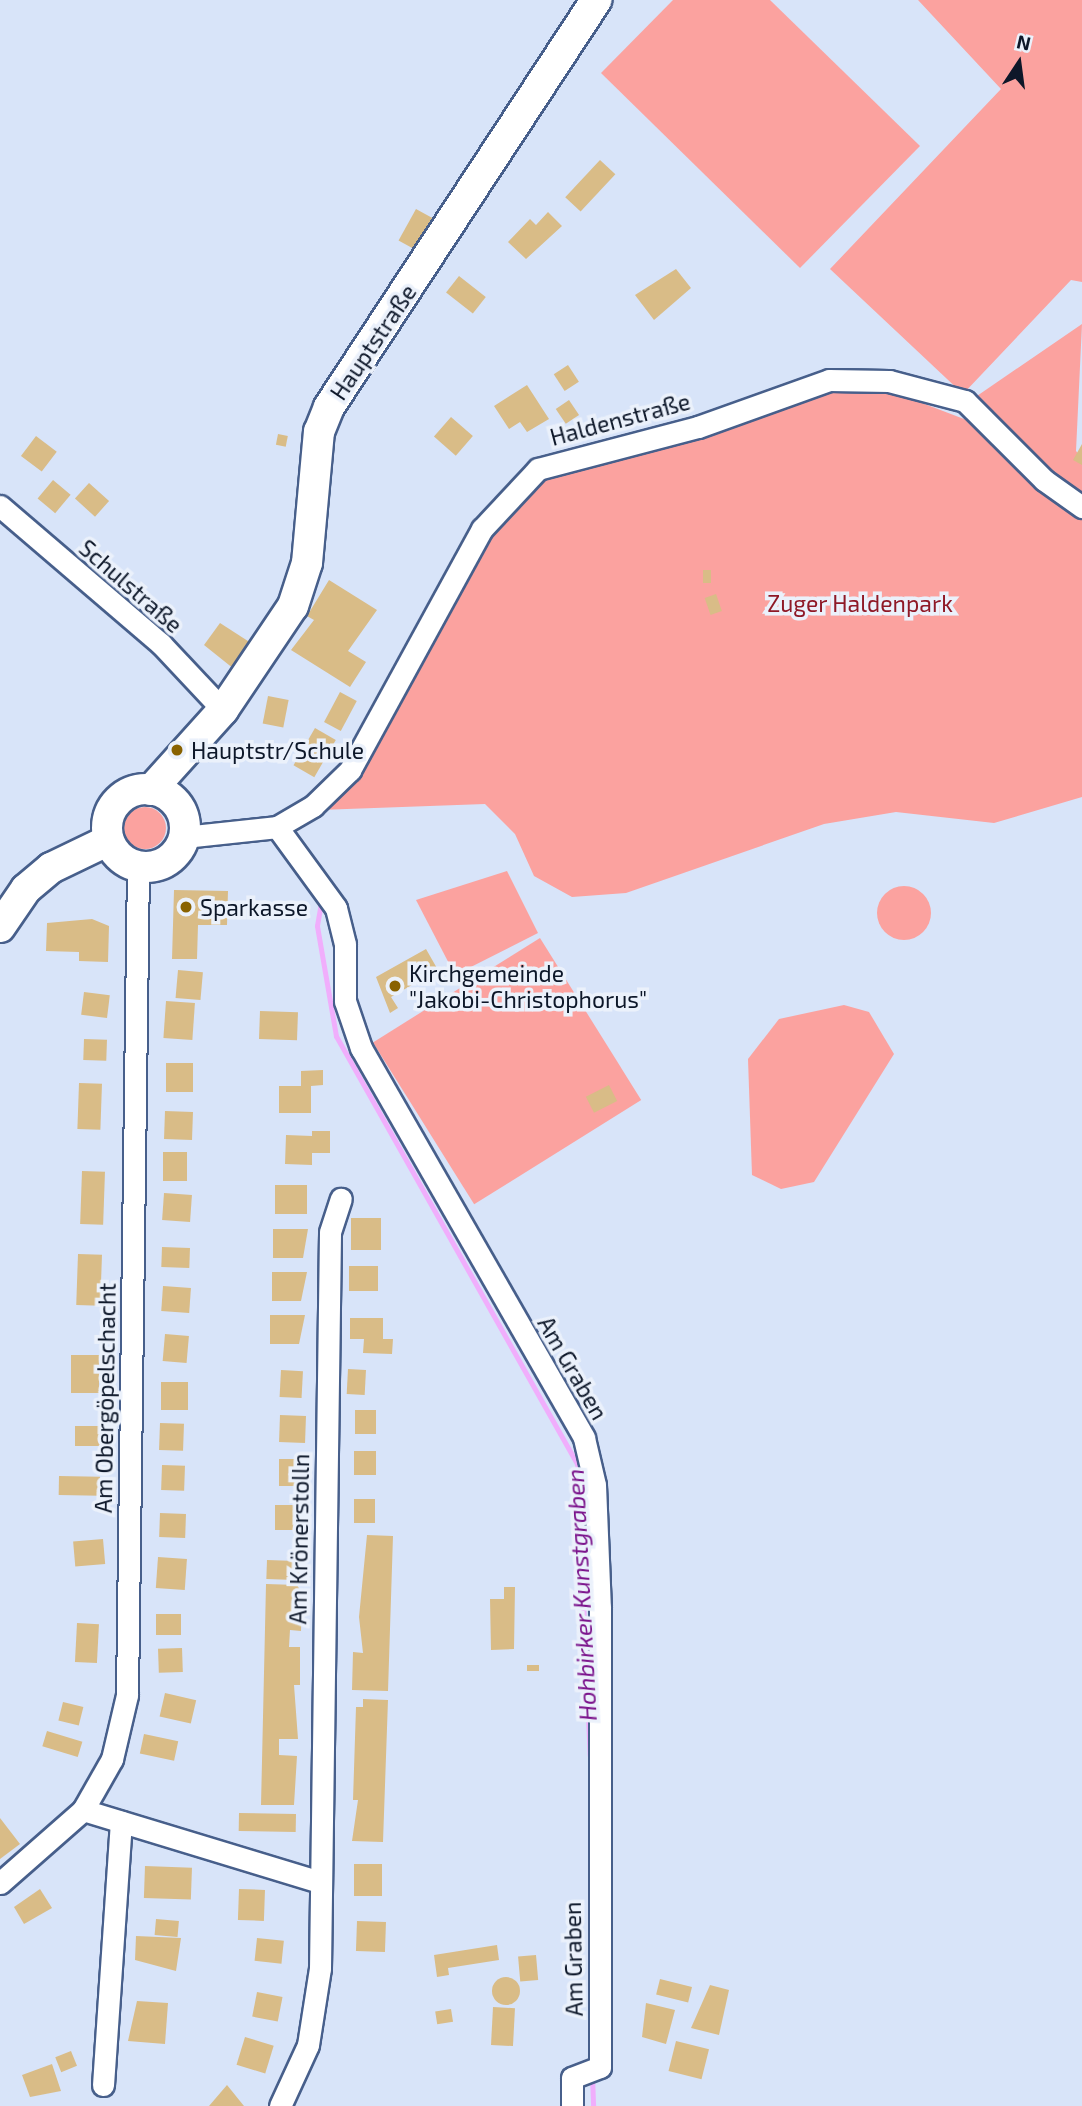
<!DOCTYPE html>
<meta charset="utf-8">
<style>
body{margin:0}
#map{position:relative;width:1082px;height:2106px;overflow:hidden;background:#d8e4f9;font-family:"Exo 2",sans-serif}
div>[style]{position:absolute}
[style*='--x']{left:calc(var(--x)*1px);top:calc(var(--y)*1px);width:calc(var(--w)*1px);rotate:calc(var(--a)*1deg)}
.green>*{inset:0;background:#fba29f;transform-origin:0 0}
.round{border-radius:50%}
.stream>*{height:5px;margin:-2.5px;padding:0 2.5px;transform-origin:2.5px;border-radius:2.5px;background:#f0aefc}
.building>*{inset:0;background:#d9bc87;transform-origin:0 0}
.roads{filter:drop-shadow(2px 0 #475f8b) drop-shadow(-2px 0 #475f8b) drop-shadow(0 2px #475f8b) drop-shadow(0 -2px #475f8b)}
.street>*{height:21px;margin:-10.5px;padding:0 10.5px;transform-origin:10.5px;border-radius:10.5px;background:#fff}
.secondary>*{height:30px;margin:-15px;padding:0 15px;transform-origin:15px;border-radius:15px;background:#fff}
.secondary>.ring{margin:-15px;padding:0;box-sizing:content-box;background:none;border:30px solid #fff;border-radius:50%}
.dots>*{width:19px;height:19px;translate:-50% -50%;box-sizing:border-box;border:4px solid #ebf1fb;border-radius:50%}
span{translate:-50% -50%;white-space:nowrap;text-align:center;line-height:1.15;-webkit-text-stroke:7px #ebf1fb;paint-order:stroke}
.street-label{font-size:23px;color:#0d1729}
.park-label{font-size:23px;color:#8f1927}
.poi-label{font-size:23px;color:#0d1729}
.left{translate:0 -50%;text-align:left}
.water-label{font-size:24px;color:#7a128b;font-style:italic}
.north{position:absolute;left:984px;top:28px;width:70px;height:70px;-webkit-text-stroke:5px #ebf1fb;paint-order:stroke;rotate:13deg;font-size:19px;font-weight:700;line-height:28px;text-align:center;color:#0d1729}
.north::after{content:'';display:block;margin:auto;width:24px;height:32px;background:#0d1729;clip-path:polygon(50% 0,100% 100%,50% 72%,0 100%)}
</style>
<div id="map">
<div class="green">
<i style="clip-path:polygon(673px 0,770px 0,920px 146px,800px 268px,601px 73px)"></i>
<i style="clip-path:polygon(918px 0,1082px 0,1082px 282px,1071px 280px,963px 394px,830px 269px,1001px 89px)"></i>
<i style="clip-path:polygon(1082px 324px,1076px 451px,1082px 458px,1082px 496px,1049px 475px,974px 398px)"></i>
<i style="clip-path:polygon(888px 390px,998px 432px,1082px 510px,1082px 797px,994px 823px,896px 812px,824px 824px,626px 893px,572px 897px,534px 876px,515px 834px,485px 804px,319px 810px,485px 533px,541px 473px,827px 391px)"></i>
<i class="round" style="left:124px;top:807px;width:42px;height:42px"></i>
<i style="clip-path:polygon(507px 871px,538px 933px,455px 975px,416px 900px)"></i>
<i class="round" style="left:877px;top:886px;width:54px;height:54px"></i>
<i style="left:540px;top:938px;width:191px;height:197px;rotate:58deg"></i>
<i style="clip-path:polygon(844px 1005px,869px 1012px,894px 1054px,814px 1182px,781px 1189px,752px 1175px,748px 1059px,779px 1019px)"></i>
</div>
<div class="stream">
<i style="--x:322;--y:897;--w:29;--a:100"></i>
<i style="--x:317;--y:926;--w:112;--a:80.2"></i>
<i style="--x:336;--y:1036;--w:491;--a:60.6"></i>
<i style="--x:577;--y:1464;--w:292;--a:87.5"></i>
<i style="--x:592;--y:2074;--w:32;--a:88"></i>
</div>
<div class="building">
<i style="left:600px;top:160px;width:21px;height:51px;rotate:43deg"></i>
<i style="left:416px;top:209px;width:26px;height:36px;rotate:29deg"></i>
<i style="clip-path:polygon(548px 212px,562px 226px,526px 259px,508px 242px,530px 219px,536px 225px)"></i>
<i style="clip-path:polygon(676px 269px,691px 288px,654px 320px,635px 295px)"></i>
<i style="left:459px;top:276px;width:34px;height:21px;rotate:38deg"></i>
<i style="left:568px;top:365px;width:20px;height:17px;rotate:57deg"></i>
<i style="clip-path:polygon(527px 385px,549px 419px,527px 432px,520px 422px,509px 429px,494px 406px)"></i>
<i style="left:569px;top:400px;width:18px;height:16px;rotate:56deg"></i>
<i style="left:451px;top:417px;width:29px;height:26px;rotate:41deg"></i>
<i style="left:278px;top:434px;width:10px;height:11px;rotate:11deg"></i>
<i style="left:36px;top:436px;width:26px;height:25px;rotate:37deg"></i>
<i style="clip-path:polygon(1082px 444px,1082px 465px,1073px 460px)"></i>
<i style="left:53px;top:480px;width:23px;height:24px;rotate:40deg"></i>
<i style="left:89px;top:483px;width:27px;height:21px;rotate:42deg"></i>
<i style="left:703px;top:570px;width:8px;height:13px"></i>
<i style="clip-path:polygon(329px 580px,377px 610px,348px 651px,366px 662px,350px 687px,291px 650px,314px 620px,307px 616px)"></i>
<i style="left:716px;top:594px;width:18px;height:12px;rotate:71deg"></i>
<i style="clip-path:polygon(220px 623px,251px 643px,234px 669px,204px 645px)"></i>
<i style="left:340px;top:692px;width:19px;height:34px;rotate:28deg"></i>
<i style="left:268px;top:696px;width:21px;height:28px;rotate:11deg"></i>
<i style="left:315px;top:728px;width:24px;height:43px;rotate:30deg"></i>
<i style="clip-path:polygon(174px 890px,228px 891px,227px 925px,198px 925px,197px 959px,172px 959px)"></i>
<i style="clip-path:polygon(92px 919px,109px 926px,108px 962px,79px 961px,79px 952px,46px 951px,47px 923px)"></i>
<i style="clip-path:polygon(426px 949px,438px 970px,391px 997px,398px 1008px,390px 1013px,376px 977px)"></i>
<i style="left:178px;top:970px;width:25px;height:28px;rotate:5deg"></i>
<i style="left:84px;top:992px;width:26px;height:23px;rotate:7deg"></i>
<i style="left:166px;top:1001px;width:29px;height:37px;rotate:4deg"></i>
<i style="left:260px;top:1011px;width:38px;height:28px;rotate:2deg"></i>
<i style="left:84px;top:1039px;width:23px;height:21px;rotate:2deg"></i>
<i style="left:166px;top:1063px;width:27px;height:29px"></i>
<i style="clip-path:polygon(323px 1070px,323px 1085px,311px 1086px,311px 1113px,279px 1113px,279px 1086px,301px 1086px,301px 1071px)"></i>
<i style="left:79px;top:1083px;width:23px;height:46px;rotate:2deg"></i>
<i style="left:609px;top:1085px;width:18px;height:26px;rotate:63deg"></i>
<i style="left:165px;top:1111px;width:28px;height:28px;rotate:2deg"></i>
<i style="clip-path:polygon(312px 1131px,330px 1131px,330px 1153px,312px 1153px,312px 1165px,285px 1164px,286px 1135px,312px 1136px)"></i>
<i style="left:163px;top:1152px;width:24px;height:29px"></i>
<i style="left:82px;top:1171px;width:23px;height:53px;rotate:2deg"></i>
<i style="left:275px;top:1185px;width:32px;height:29px"></i>
<i style="left:164px;top:1193px;width:28px;height:27px;rotate:4deg"></i>
<i style="left:381px;top:1218px;width:32px;height:30px;rotate:90deg"></i>
<i style="clip-path:polygon(273px 1229px,308px 1229px,303px 1258px,273px 1258px)"></i>
<i style="left:162px;top:1247px;width:28px;height:20px;rotate:2deg"></i>
<i style="left:78px;top:1254px;width:24px;height:51px;rotate:2deg"></i>
<i style="left:349px;top:1266px;width:29px;height:25px"></i>
<i style="clip-path:polygon(272px 1272px,307px 1272px,301px 1301px,272px 1301px)"></i>
<i style="left:163px;top:1286px;width:28px;height:25px;rotate:4deg"></i>
<i style="clip-path:polygon(270px 1315px,305px 1315px,299px 1344px,270px 1344px)"></i>
<i style="clip-path:polygon(350px 1318px,383px 1318px,383px 1339px,393px 1339px,392px 1354px,363px 1353px,364px 1339px,350px 1339px)"></i>
<i style="left:165px;top:1334px;width:24px;height:27px;rotate:5deg"></i>
<i style="left:71px;top:1355px;width:28px;height:38px"></i>
<i style="left:348px;top:1369px;width:18px;height:25px;rotate:3deg"></i>
<i style="left:281px;top:1370px;width:22px;height:27px;rotate:3deg"></i>
<i style="left:161px;top:1382px;width:27px;height:28px"></i>
<i style="left:355px;top:1410px;width:21px;height:24px"></i>
<i style="left:280px;top:1415px;width:26px;height:27px;rotate:2deg"></i>
<i style="left:160px;top:1423px;width:24px;height:27px;rotate:2deg"></i>
<i style="left:75px;top:1426px;width:27px;height:20px"></i>
<i style="left:354px;top:1451px;width:22px;height:24px"></i>
<i style="left:279px;top:1459px;width:23px;height:27px"></i>
<i style="left:162px;top:1465px;width:23px;height:25px;rotate:2deg"></i>
<i style="left:59px;top:1476px;width:41px;height:19px;rotate:1deg"></i>
<i style="left:354px;top:1499px;width:21px;height:24px"></i>
<i style="left:275px;top:1505px;width:22px;height:25px"></i>
<i style="left:160px;top:1513px;width:26px;height:24px;rotate:2deg"></i>
<i style="clip-path:polygon(367px 1535px,393px 1536px,388px 1691px,352px 1690px,353px 1652px,363px 1653px,359px 1617px)"></i>
<i style="left:103px;top:1539px;width:25px;height:30px;rotate:85deg"></i>
<i style="left:158px;top:1557px;width:29px;height:31px;rotate:4deg"></i>
<i style="left:267px;top:1560px;width:36px;height:19px;rotate:2deg"></i>
<i style="clip-path:polygon(266px 1584px,297px 1585px,302px 1593px,301px 1631px,290px 1630px,289px 1647px,300px 1647px,300px 1685px,294px 1685px,298px 1739px,279px 1739px,279px 1755px,297px 1756px,294px 1805px,261px 1805px)"></i>
<i style="clip-path:polygon(504px 1587px,515px 1587px,514px 1649px,491px 1650px,490px 1599px,504px 1599px)"></i>
<i style="left:156px;top:1614px;width:25px;height:21px"></i>
<i style="left:77px;top:1623px;width:22px;height:39px;rotate:3deg"></i>
<i style="left:182px;top:1648px;width:24px;height:24px;rotate:88deg"></i>
<i style="left:527px;top:1665px;width:12px;height:6px"></i>
<i style="left:165px;top:1693px;width:32px;height:24px;rotate:13deg"></i>
<i style="clip-path:polygon(363px 1699px,388px 1700px,383px 1842px,352px 1841px,358px 1800px,353px 1800px,356px 1707px,363px 1707px)"></i>
<i style="left:63px;top:1702px;width:21px;height:19px;rotate:14deg"></i>
<i style="left:47px;top:1731px;width:37px;height:16px;rotate:17deg"></i>
<i style="left:144px;top:1734px;width:35px;height:20px;rotate:12deg"></i>
<i style="left:239px;top:1813px;width:57px;height:18px;rotate:1deg"></i>
<i style="clip-path:polygon(0 1818px,20px 1844px,0 1859px)"></i>
<i style="left:354px;top:1864px;width:28px;height:32px"></i>
<i style="left:145px;top:1866px;width:47px;height:32px;rotate:2deg"></i>
<i style="clip-path:polygon(40px 1889px,52px 1908px,24px 1924px,14px 1907px)"></i>
<i style="left:239px;top:1889px;width:26px;height:31px;rotate:2deg"></i>
<i style="left:156px;top:1919px;width:23px;height:16px;rotate:5deg"></i>
<i style="left:357px;top:1921px;width:29px;height:30px;rotate:2deg"></i>
<i style="clip-path:polygon(136px 1936px,181px 1938px,176px 1971px,135px 1960px)"></i>
<i style="left:257px;top:1938px;width:27px;height:23px;rotate:6deg"></i>
<i style="clip-path:polygon(497px 1945px,499px 1960px,448px 1968px,449px 1975px,437px 1977px,434px 1955px)"></i>
<i style="left:536px;top:1955px;width:25px;height:18px;rotate:85deg"></i>
<i class="round" style="left:492px;top:1977px;width:28px;height:28px"></i>
<i style="left:660px;top:1979px;width:33px;height:16px;rotate:14deg"></i>
<i style="clip-path:polygon(710px 1985px,729px 1990px,719px 2035px,691px 2028px)"></i>
<i style="left:257px;top:1992px;width:26px;height:25px;rotate:11deg"></i>
<i style="clip-path:polygon(137px 2001px,168px 2003px,165px 2044px,128px 2041px)"></i>
<i style="clip-path:polygon(646px 2003px,675px 2010px,666px 2044px,642px 2037px)"></i>
<i style="left:493px;top:2007px;width:22px;height:38px;rotate:3deg"></i>
<i style="left:451px;top:2009px;width:13px;height:16px;rotate:81deg"></i>
<i style="left:245px;top:2037px;width:30px;height:29px;rotate:17deg"></i>
<i style="left:676px;top:2041px;width:34px;height:31px;rotate:14deg"></i>
<i style="left:71px;top:2051px;width:16px;height:17px;rotate:68deg"></i>
<i style="clip-path:polygon(52px 2064px,61px 2091px,30px 2097px,22px 2075px)"></i>
<i style="clip-path:polygon(227px 2085px,244px 2106px,209px 2106px)"></i>
</div>
<div class="roads">
<div class="street">
<i style="--x:0;--y:506;--w:212;--a:40.6"></i>
<i style="--x:161;--y:644;--w:91;--a:46.8"></i>
<i style="--x:277;--y:827;--w:100;--a:53.9"></i>
<i style="--x:336;--y:908;--w:37;--a:76"></i>
<i style="--x:345;--y:944;--w:57;--a:90"></i>
<i style="--x:345;--y:1001;--w:50;--a:71.2"></i>
<i style="--x:361;--y:1048;--w:449;--a:60.2"></i>
<i style="--x:584;--y:1438;--w:48;--a:76.8"></i>
<i style="--x:595;--y:1485;--w:122;--a:87.7"></i>
<i style="--x:600;--y:1607;--w:460;--a:90"></i>
<i style="--x:600;--y:2067;--w:30;--a:159"></i>
<i style="--x:572;--y:2078;--w:28;--a:90"></i>
<i style="--x:184;--y:837;--w:94;--a:-6.1"></i>
<i style="--x:277;--y:827;--w:42;--a:-30.3"></i>
<i style="--x:313;--y:806;--w:52;--a:-44.2"></i>
<i style="--x:350;--y:770;--w:275;--a:-61.3"></i>
<i style="--x:482;--y:529;--w:82;--a:-47"></i>
<i style="--x:538;--y:469;--w:165;--a:-14.7"></i>
<i style="--x:698;--y:427;--w:139;--a:-19.7"></i>
<i style="--x:829;--y:380;--w:60;--a:1"></i>
<i style="--x:889;--y:381;--w:79;--a:14.7"></i>
<i style="--x:965;--y:401;--w:112;--a:45"></i>
<i style="--x:1044;--y:480;--w:47;--a:35.4"></i>
<i style="--x:83;--y:1810;--w:248;--a:16.9"></i>
<i style="--x:0;--y:1883;--w:111;--a:-41.3"></i>
<i style="--x:83;--y:1810;--w:59;--a:-60.4"></i>
<i style="--x:112;--y:1759;--w:66;--a:-76.8"></i>
<i style="--x:127;--y:1695;--w:828;--a:-89.24"></i>
<i style="--x:103;--y:2085;--w:264;--a:-86.1"></i>
<i style="--x:280;--y:2106;--w:67;--a:-65.3"></i>
<i style="--x:308;--y:2045;--w:78;--a:-81.1"></i>
<i style="--x:320;--y:1968;--w:736;--a:-89.22"></i>
<i style="--x:330;--y:1232;--w:35;--a:-72"></i>
</div>
<div class="secondary">
<i class="ring" style="left:107px;top:789px;width:48px;height:48px"></i>
<i style="--x:151;--y:790;--w:108;--a:-48"></i>
<i style="--x:223;--y:710;--w:125;--a:-56.1"></i>
<i style="--x:293;--y:606;--w:45;--a:-72"></i>
<i style="--x:307;--y:563;--w:132;--a:-84.8"></i>
<i style="--x:319;--y:432;--w:27;--a:-68"></i>
<i style="--x:329;--y:407;--w:487;--a:-56.7"></i>
<i style="--x:0;--y:927;--w:46;--a:-55.6"></i>
<i style="--x:26;--y:889;--w:33;--a:-40"></i>
<i style="--x:51;--y:868;--w:64;--a:-25.8"></i>
</div>
</div>
<div class="dots">
<i style="left:177px;top:750px;background:#896200"></i>
<i style="left:186px;top:907px;background:#896200"></i>
<i style="left:395px;top:986px;background:#896200"></i>
</div>
<div class="street-label">
<span style="left:373px;top:342px;rotate:-56deg">Hauptstraße</span>
<span style="left:620px;top:419px;rotate:-15deg">Haldenstraße</span>
<span style="left:131px;top:586px;rotate:41deg">Schulstraße</span>
<span style="left:573px;top:1368px;rotate:60deg">Am Graben</span>
<span style="left:105px;top:1398px;rotate:-89deg">Am Obergöpelschacht</span>
<span style="left:299px;top:1539px;rotate:-89deg">Am Krönerstolln</span>
<span style="left:573px;top:1959px;rotate:-91deg">Am Graben</span>
</div>
<div class="park-label">
<span style="left:860px;top:603px">Zuger Haldenpark</span>
</div>
<div class="poi-label">
<span class="left" style="left:191px;top:750px">Hauptstr/Schule</span>
<span class="left" style="left:200px;top:907px">Sparkasse</span>
<span class="left" style="left:409px;top:986px">Kirchgemeinde<br>"Jakobi-Christophorus"</span>
</div>
<div class="water-label">
<span style="left:581px;top:1595px;rotate:-93deg">Hohbirker Kunstgraben</span>
</div>
<div class="north">N</div>
</div>
